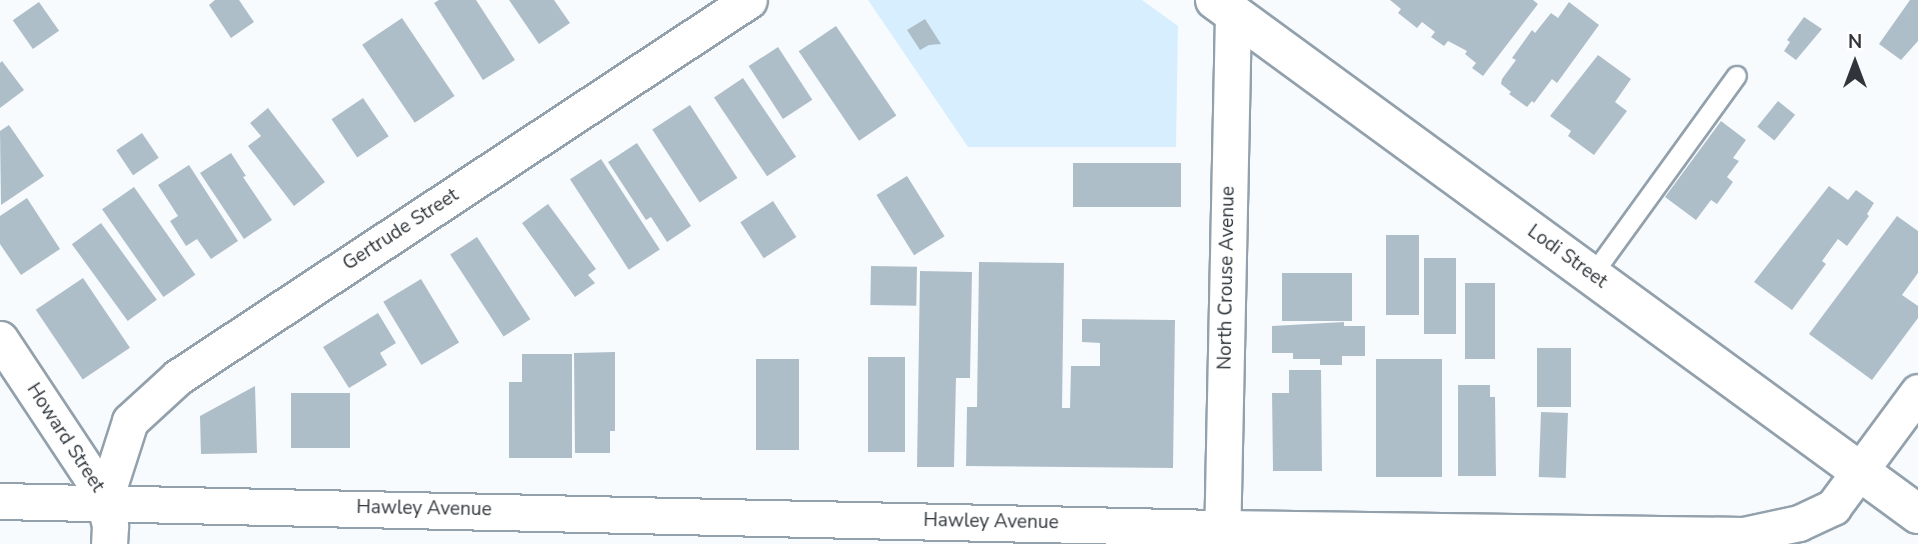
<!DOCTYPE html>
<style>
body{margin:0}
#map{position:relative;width:1918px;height:544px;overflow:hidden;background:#f8fbfe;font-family:"Nunito Sans",sans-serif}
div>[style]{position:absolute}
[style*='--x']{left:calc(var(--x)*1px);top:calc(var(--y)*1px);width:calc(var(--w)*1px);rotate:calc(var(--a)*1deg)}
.green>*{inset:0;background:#d7eefe}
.building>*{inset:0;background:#aebec9;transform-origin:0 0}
.roads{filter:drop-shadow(2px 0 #92a1ac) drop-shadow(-2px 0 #92a1ac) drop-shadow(0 2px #92a1ac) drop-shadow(0 -2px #92a1ac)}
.lane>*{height:18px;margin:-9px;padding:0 9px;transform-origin:9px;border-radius:9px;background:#fff}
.street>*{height:35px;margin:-17.5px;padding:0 17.5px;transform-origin:17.5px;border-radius:17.5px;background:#fff}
.secondary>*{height:38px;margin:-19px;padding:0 19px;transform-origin:19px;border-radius:19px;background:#fff}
span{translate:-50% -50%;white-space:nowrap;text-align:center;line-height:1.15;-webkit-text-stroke:6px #fff;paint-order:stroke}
.street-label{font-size:19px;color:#2f353a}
.north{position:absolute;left:1820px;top:28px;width:70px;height:70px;-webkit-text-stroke:5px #fff;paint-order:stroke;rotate:0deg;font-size:19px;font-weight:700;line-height:28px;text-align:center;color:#2f353a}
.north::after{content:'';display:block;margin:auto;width:24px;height:32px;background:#2f353a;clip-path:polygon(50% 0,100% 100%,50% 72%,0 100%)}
</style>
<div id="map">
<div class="green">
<i style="clip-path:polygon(868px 0,1142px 0,1178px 26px,1176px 147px,968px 147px)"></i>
</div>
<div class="building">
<i style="clip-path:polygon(215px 0,239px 0,254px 22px,231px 38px,209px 5px)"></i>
<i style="clip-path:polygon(439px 0,476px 0,515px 60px,483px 80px,434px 3px)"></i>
<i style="clip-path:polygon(509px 0,554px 0,570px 23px,539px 44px)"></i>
<i style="clip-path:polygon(1390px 0,1533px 0,1538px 4px,1483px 76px,1472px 68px,1476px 63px,1465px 54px,1467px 51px,1448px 41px,1444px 46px,1431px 37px,1435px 32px,1422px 22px,1417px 28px,1398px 13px,1401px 9px)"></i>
<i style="clip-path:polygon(1910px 0,1918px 0,1918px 41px,1901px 60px,1879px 44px)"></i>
<i style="left:39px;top:2px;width:35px;height:32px;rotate:55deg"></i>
<i style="clip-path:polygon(1569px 2px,1599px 25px,1557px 83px,1552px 79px,1534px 103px,1532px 101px,1527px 107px,1509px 94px,1511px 92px,1501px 84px,1502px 79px,1516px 60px,1512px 58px,1532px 30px,1535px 33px,1551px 13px,1558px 18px)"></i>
<i style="clip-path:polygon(1804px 17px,1822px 29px,1796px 60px,1784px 51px,1790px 42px,1787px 40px)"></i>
<i style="left:402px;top:18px;width:94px;height:48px;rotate:56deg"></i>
<i style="clip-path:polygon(925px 19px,941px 44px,929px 45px,920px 50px,907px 30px)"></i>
<i style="left:836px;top:26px;width:108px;height:45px;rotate:56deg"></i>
<i style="left:778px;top:47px;width:63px;height:35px;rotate:57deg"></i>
<i style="clip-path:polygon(1598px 55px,1631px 79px,1615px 102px,1627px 111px,1594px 155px,1568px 136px,1571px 131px,1550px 116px)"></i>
<i style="clip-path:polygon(2px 61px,24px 90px,0 108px,0 63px)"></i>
<i style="left:743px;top:78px;width:95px;height:35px;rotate:56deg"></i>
<i style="left:363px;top:98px;width:46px;height:38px;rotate:56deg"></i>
<i style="left:1778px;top:101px;width:22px;height:33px;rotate:39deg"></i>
<i style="left:690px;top:105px;width:87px;height:45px;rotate:57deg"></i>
<i style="clip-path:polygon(268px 108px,325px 182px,294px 206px,248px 146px,261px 136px,250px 123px)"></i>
<i style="clip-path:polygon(1721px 121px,1746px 140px,1733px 158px,1739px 161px,1727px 177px,1733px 182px,1717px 204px,1711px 200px,1696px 220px,1665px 197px)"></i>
<i style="clip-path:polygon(9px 125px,44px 176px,1px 205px,0 131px)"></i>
<i style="left:142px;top:133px;width:30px;height:31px;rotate:56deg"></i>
<i style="clip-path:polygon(637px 143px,691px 226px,667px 242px,651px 217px,646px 220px,608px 162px)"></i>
<i style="clip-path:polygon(231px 153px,246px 176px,243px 177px,272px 220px,244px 239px,200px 173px)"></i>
<i style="left:601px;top:159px;width:108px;height:37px;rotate:57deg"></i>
<i style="left:1073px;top:163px;width:108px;height:44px"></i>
<i style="clip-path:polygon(189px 165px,238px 241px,211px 259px,197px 239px,186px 246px,170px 221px,178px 216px,158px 185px)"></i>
<i style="left:907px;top:176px;width:71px;height:36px;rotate:58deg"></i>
<i style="clip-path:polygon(1829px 186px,1848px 200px,1856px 190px,1874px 203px,1867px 214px,1869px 216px,1847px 246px,1838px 239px,1822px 261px,1826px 264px,1792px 310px,1754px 282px)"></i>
<i style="left:134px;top:187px;width:107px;height:39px;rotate:55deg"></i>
<i style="clip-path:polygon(27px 198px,60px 249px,21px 275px,0 244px,0 216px)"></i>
<i style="left:773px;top:201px;width:43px;height:39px;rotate:57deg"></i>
<i style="clip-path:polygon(548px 204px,596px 269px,588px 275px,595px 283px,575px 297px,522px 223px)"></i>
<i style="clip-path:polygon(1897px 216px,1918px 231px,1918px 273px,1902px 295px,1918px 306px,1918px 318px,1872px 380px,1809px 334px)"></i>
<i style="left:101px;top:223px;width:95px;height:36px;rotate:54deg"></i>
<i style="left:1386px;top:235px;width:33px;height:80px"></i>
<i style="left:477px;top:237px;width:98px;height:32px;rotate:57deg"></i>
<i style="left:1424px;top:258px;width:32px;height:76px"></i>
<i style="clip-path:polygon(979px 262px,1064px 263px,1062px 408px,1070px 408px,1071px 366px,1100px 366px,1100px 343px,1082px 342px,1082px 319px,1175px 320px,1173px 468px,966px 466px,967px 407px,977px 407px)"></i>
<i style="left:871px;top:266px;width:46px;height:39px;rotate:1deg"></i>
<i style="clip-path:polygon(920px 271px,972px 272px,970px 378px,956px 378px,954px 467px,917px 467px)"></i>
<i style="left:1282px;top:273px;width:70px;height:48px"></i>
<i style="left:83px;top:278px;width:84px;height:57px;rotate:56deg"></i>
<i style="left:421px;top:279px;width:74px;height:44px;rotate:59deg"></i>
<i style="left:1465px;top:283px;width:30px;height:76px"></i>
<i style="clip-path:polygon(378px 313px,396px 343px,380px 353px,387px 365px,349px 388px,323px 347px)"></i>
<i style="clip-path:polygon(1344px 322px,1344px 326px,1365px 326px,1365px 356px,1342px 356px,1342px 365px,1320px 365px,1320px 359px,1293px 359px,1293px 353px,1272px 353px,1272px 326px)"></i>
<i style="left:1537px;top:348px;width:34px;height:59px"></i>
<i style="clip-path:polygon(615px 352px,615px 431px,610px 431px,610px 453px,575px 453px,574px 353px)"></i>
<i style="clip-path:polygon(522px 354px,572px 354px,572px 458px,509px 458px,509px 382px,522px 382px)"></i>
<i style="left:868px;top:357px;width:37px;height:95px"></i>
<i style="left:756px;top:359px;width:43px;height:91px"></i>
<i style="left:1376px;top:359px;width:66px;height:118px"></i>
<i style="clip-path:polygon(1289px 370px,1321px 370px,1322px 471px,1273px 471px,1272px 393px,1289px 393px)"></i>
<i style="clip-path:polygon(1458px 385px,1490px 385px,1490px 397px,1495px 397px,1496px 476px,1458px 476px)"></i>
<i style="clip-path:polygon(255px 386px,257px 453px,201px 454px,200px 416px)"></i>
<i style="left:291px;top:393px;width:59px;height:55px"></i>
<i style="left:1541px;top:412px;width:27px;height:65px;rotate:2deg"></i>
</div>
<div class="roads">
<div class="lane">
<i style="--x:1592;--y:276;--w:247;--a:-54.1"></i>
</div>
<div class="street">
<i style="--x:0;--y:339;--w:185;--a:56.5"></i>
<i style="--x:102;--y:493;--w:34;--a:76"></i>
<i style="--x:110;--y:526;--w:18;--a:93"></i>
<i style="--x:0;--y:501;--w:1222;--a:1.27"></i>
<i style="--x:1222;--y:528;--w:521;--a:0.77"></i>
<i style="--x:1743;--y:535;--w:57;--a:-12.1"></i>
<i style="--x:1799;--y:523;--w:38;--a:-25"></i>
<i style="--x:1833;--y:507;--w:143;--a:-53.5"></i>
<i style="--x:104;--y:502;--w:85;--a:-72.2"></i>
<i style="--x:130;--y:421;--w:65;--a:-42.5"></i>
<i style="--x:178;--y:377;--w:684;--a:-33.43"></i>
<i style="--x:1222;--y:544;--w:531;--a:-88.81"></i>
</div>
<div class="secondary">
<i style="--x:1215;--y:0;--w:871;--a:36.17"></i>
</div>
</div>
<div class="street-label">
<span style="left:401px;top:230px;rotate:-33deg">Gertrude Street</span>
<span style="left:1567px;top:257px;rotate:36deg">Lodi Street</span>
<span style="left:1227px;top:278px;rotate:-89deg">North Crouse Avenue</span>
<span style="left:65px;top:438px;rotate:57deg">Howard Street</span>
<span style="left:424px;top:509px;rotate:1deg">Hawley Avenue</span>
<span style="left:991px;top:522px;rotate:1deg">Hawley Avenue</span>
</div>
<div class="north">N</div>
</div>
